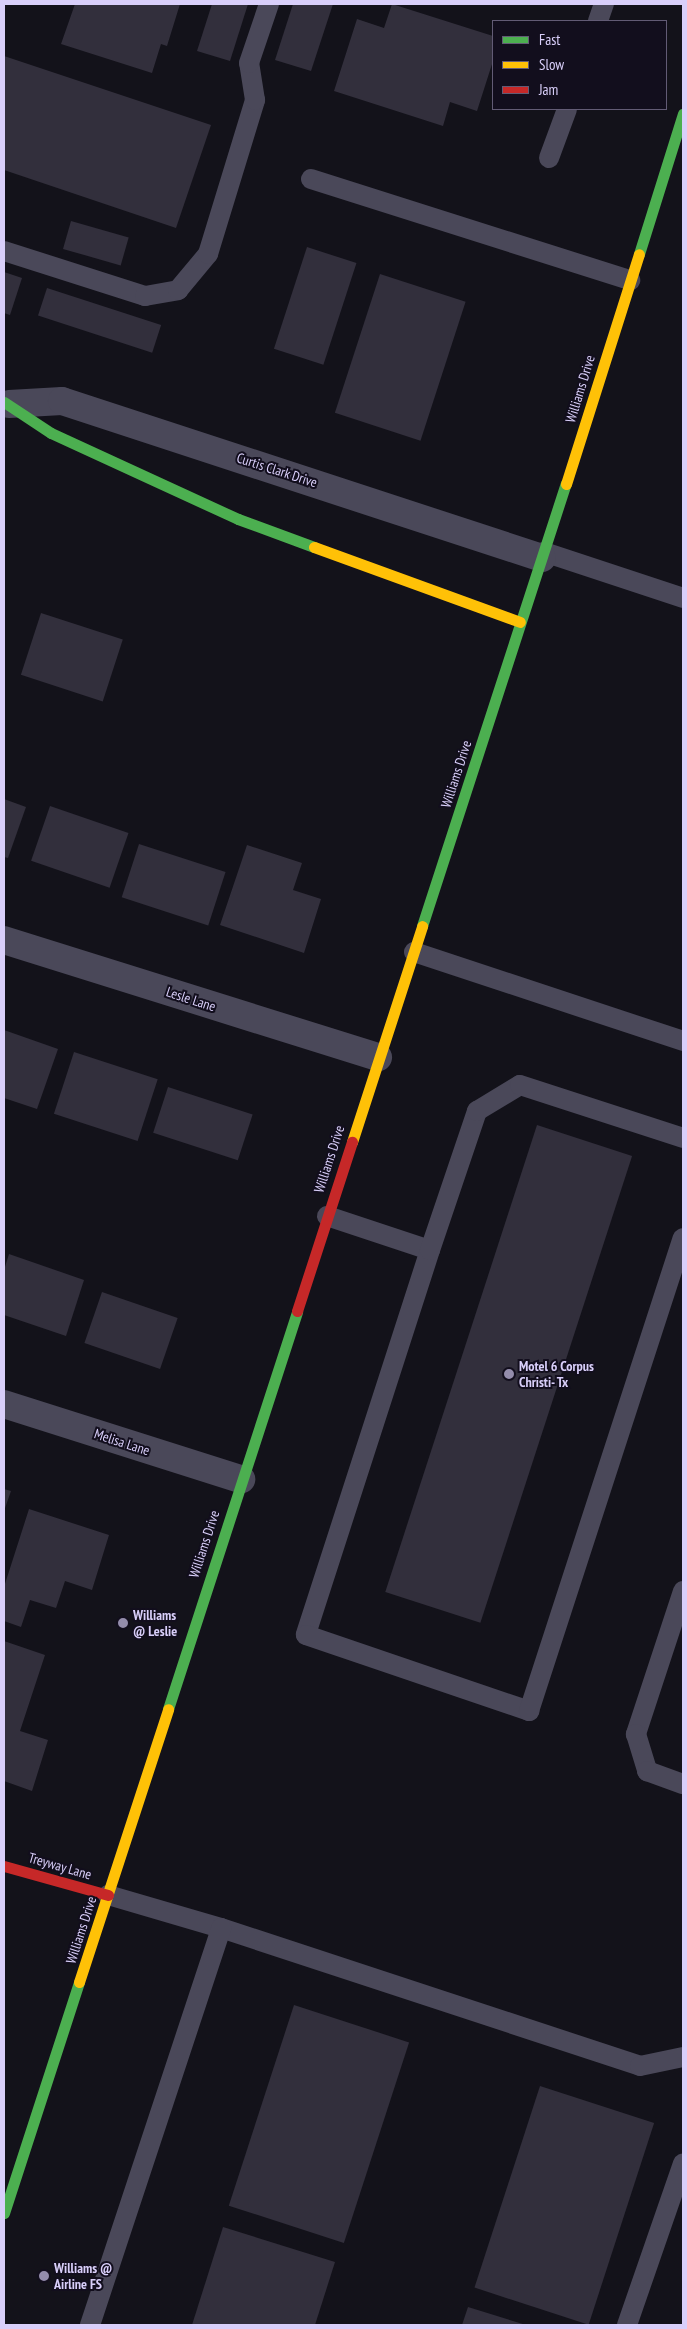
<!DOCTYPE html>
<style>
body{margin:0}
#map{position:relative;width:687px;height:2329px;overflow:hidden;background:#13121a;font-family:"PT Sans Narrow",sans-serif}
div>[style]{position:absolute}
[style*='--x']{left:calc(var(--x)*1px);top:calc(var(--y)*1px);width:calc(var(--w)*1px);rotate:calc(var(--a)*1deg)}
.building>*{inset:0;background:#322f3c;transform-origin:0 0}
.lane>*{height:20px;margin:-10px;padding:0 10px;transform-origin:10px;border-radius:10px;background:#4a4859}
.street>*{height:28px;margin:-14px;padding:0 14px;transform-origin:14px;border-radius:14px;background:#4a4859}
.fast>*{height:11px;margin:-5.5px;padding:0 5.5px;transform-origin:5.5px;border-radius:5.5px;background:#4caf50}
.slow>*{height:11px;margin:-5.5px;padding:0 5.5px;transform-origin:5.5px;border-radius:5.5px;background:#ffc107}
.jam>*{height:11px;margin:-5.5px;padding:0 5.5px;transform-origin:5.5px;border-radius:5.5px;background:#c62828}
.dots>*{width:14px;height:14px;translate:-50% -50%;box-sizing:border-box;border:2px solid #120e1d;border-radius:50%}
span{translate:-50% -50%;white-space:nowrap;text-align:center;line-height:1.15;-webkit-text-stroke:4px #120e1d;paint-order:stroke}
.street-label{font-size:14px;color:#d9cffa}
.poi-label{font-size:14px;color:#d9cffa;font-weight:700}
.left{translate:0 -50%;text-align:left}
.frame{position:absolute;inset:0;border:5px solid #d9cffa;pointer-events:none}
.legend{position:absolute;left:492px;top:20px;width:175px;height:90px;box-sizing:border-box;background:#120e1d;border:1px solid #625b75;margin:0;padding:6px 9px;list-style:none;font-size:15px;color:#d9cffa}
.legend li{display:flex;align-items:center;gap:10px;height:25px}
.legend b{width:25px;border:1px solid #625b75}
</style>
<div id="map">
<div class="building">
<i style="clip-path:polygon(75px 4px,180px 4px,167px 46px,161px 44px,152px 73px,61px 44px)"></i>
<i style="clip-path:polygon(212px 4px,248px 4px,230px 61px,197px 51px)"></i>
<i style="clip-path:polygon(293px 4px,333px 4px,311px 71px,275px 60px)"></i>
<i style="clip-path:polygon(392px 4px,493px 36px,493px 61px,477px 111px,450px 102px,443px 126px,334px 91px,357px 19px,384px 28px)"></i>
<i style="clip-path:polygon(4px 56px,211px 125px,176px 228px,4px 170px)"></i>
<i style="left:71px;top:221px;width:60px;height:29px;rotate:16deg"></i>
<i style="left:307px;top:247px;width:52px;height:107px;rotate:18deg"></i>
<i style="clip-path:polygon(4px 272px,22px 278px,10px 315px,4px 313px)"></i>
<i style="left:380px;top:274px;width:90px;height:146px;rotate:18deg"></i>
<i style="left:47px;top:288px;width:120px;height:29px;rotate:18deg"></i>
<i style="left:41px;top:613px;width:86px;height:65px;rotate:18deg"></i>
<i style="clip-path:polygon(4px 799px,26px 807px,8px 858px,4px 857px)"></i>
<i style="left:50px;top:806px;width:83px;height:58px;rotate:19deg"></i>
<i style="left:139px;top:844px;width:91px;height:56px;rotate:18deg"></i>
<i style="clip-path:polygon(247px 845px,302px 863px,293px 890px,321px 899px,304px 953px,220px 925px)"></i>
<i style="clip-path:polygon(4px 1030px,58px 1049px,37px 1109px,4px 1098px)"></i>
<i style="left:74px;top:1052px;width:88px;height:65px;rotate:18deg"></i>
<i style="left:168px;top:1087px;width:89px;height:48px;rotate:18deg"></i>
<i style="left:537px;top:1125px;width:100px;height:491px;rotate:18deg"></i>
<i style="clip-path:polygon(9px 1254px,84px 1280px,66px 1336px,4px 1315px,4px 1270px)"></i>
<i style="left:102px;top:1292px;width:80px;height:54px;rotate:19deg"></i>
<i style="clip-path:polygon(4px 1489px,11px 1491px,4px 1511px)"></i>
<i style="clip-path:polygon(29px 1509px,109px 1535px,92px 1590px,65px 1581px,56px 1608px,30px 1600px,21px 1627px,4px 1621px,4px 1587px)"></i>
<i style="clip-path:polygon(4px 1641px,45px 1655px,20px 1731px,48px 1740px,32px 1791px,4px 1781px)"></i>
<i style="left:294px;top:2005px;width:121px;height:211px;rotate:18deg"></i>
<i style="left:540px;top:2086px;width:120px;height:212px;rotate:18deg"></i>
<i style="clip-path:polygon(223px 2227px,335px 2262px,315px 2325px,192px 2325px)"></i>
<i style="clip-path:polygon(468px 2307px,526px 2325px,462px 2325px)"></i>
</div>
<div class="lane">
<i style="--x:598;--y:21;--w:18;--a:-71"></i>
<i style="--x:549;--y:158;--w:52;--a:-69.8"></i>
<i style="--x:311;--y:179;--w:335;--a:17.6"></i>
<i style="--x:4;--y:251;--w:148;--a:17.7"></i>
<i style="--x:145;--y:296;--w:34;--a:-10"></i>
<i style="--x:178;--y:290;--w:47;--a:-50.2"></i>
<i style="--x:208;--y:254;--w:161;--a:-73"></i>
<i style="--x:255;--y:100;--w:37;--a:-99"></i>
<i style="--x:249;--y:63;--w:62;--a:-71.3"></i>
<i style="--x:544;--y:552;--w:146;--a:18.3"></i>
<i style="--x:414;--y:952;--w:283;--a:18.3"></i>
<i style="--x:327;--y:1216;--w:108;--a:18.3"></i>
<i style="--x:430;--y:1250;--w:404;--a:107.9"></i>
<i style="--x:306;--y:1635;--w:236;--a:18.8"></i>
<i style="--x:529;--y:1711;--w:497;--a:-72"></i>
<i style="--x:430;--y:1250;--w:147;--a:-71.3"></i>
<i style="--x:477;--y:1111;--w:50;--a:-31.2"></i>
<i style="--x:520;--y:1085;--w:171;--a:18"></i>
<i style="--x:683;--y:1591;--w:151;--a:108.2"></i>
<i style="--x:636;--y:1734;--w:39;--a:73"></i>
<i style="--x:647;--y:1771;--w:38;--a:20"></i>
<i style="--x:108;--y:1895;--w:118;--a:16.3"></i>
<i style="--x:221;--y:1928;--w:441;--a:18.2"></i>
<i style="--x:640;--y:2066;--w:44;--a:-11.8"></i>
<i style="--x:90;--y:2325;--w:418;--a:-71.7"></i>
<i style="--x:627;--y:2325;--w:171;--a:-70.9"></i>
</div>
<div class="street">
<i style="--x:9;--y:404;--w:53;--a:-3.2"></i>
<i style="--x:62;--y:401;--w:505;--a:18.11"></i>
<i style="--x:4;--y:940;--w:392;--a:17.4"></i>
<i style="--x:4;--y:1404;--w:249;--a:17.6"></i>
</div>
<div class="fast">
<i style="--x:639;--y:254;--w:147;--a:-72.6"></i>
<i style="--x:4;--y:402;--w:56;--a:33.4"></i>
<i style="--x:51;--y:433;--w:206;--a:24.7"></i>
<i style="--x:238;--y:519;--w:81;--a:20.2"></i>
<i style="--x:422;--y:926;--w:465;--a:-72"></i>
<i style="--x:168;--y:1709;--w:418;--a:-72"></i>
<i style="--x:4;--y:2213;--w:243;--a:-72"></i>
</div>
<div class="slow">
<i style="--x:566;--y:484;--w:241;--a:-72.4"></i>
<i style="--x:314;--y:547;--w:219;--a:20"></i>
<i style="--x:352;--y:1142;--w:227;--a:-72"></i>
<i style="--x:79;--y:1982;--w:287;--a:-71.9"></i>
</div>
<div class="jam">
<i style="--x:297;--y:1311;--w:178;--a:-72"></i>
<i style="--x:4;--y:1866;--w:108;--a:15.6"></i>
</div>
<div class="dots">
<i style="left:509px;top:1374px;background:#948dac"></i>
<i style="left:123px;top:1623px;background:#948dac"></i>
<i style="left:44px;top:2276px;background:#948dac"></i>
</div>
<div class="street-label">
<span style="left:580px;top:389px;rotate:-73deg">Williams Drive</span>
<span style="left:277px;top:470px;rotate:18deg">Curtis Clark Drive</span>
<span style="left:456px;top:774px;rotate:-72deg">Williams Drive</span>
<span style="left:191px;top:999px;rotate:18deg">Lesle Lane</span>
<span style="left:329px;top:1159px;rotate:-72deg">Williams Drive</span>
<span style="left:122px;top:1442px;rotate:18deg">Melisa Lane</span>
<span style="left:204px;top:1544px;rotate:-72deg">Williams Drive</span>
<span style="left:60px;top:1866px;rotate:16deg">Treyway Lane</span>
<span style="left:81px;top:1930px;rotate:-72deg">Williams Drive</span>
</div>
<div class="poi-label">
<span class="left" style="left:519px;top:1374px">Motel 6 Corpus<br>Christi- Tx</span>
<span class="left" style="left:133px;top:1623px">Williams<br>@ Leslie</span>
<span class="left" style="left:54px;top:2276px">Williams @<br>Airline FS</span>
</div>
<div class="frame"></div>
<ul class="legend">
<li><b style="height:6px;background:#4caf50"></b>Fast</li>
<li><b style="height:6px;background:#ffc107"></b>Slow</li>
<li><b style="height:6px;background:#c62828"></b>Jam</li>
</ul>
</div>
